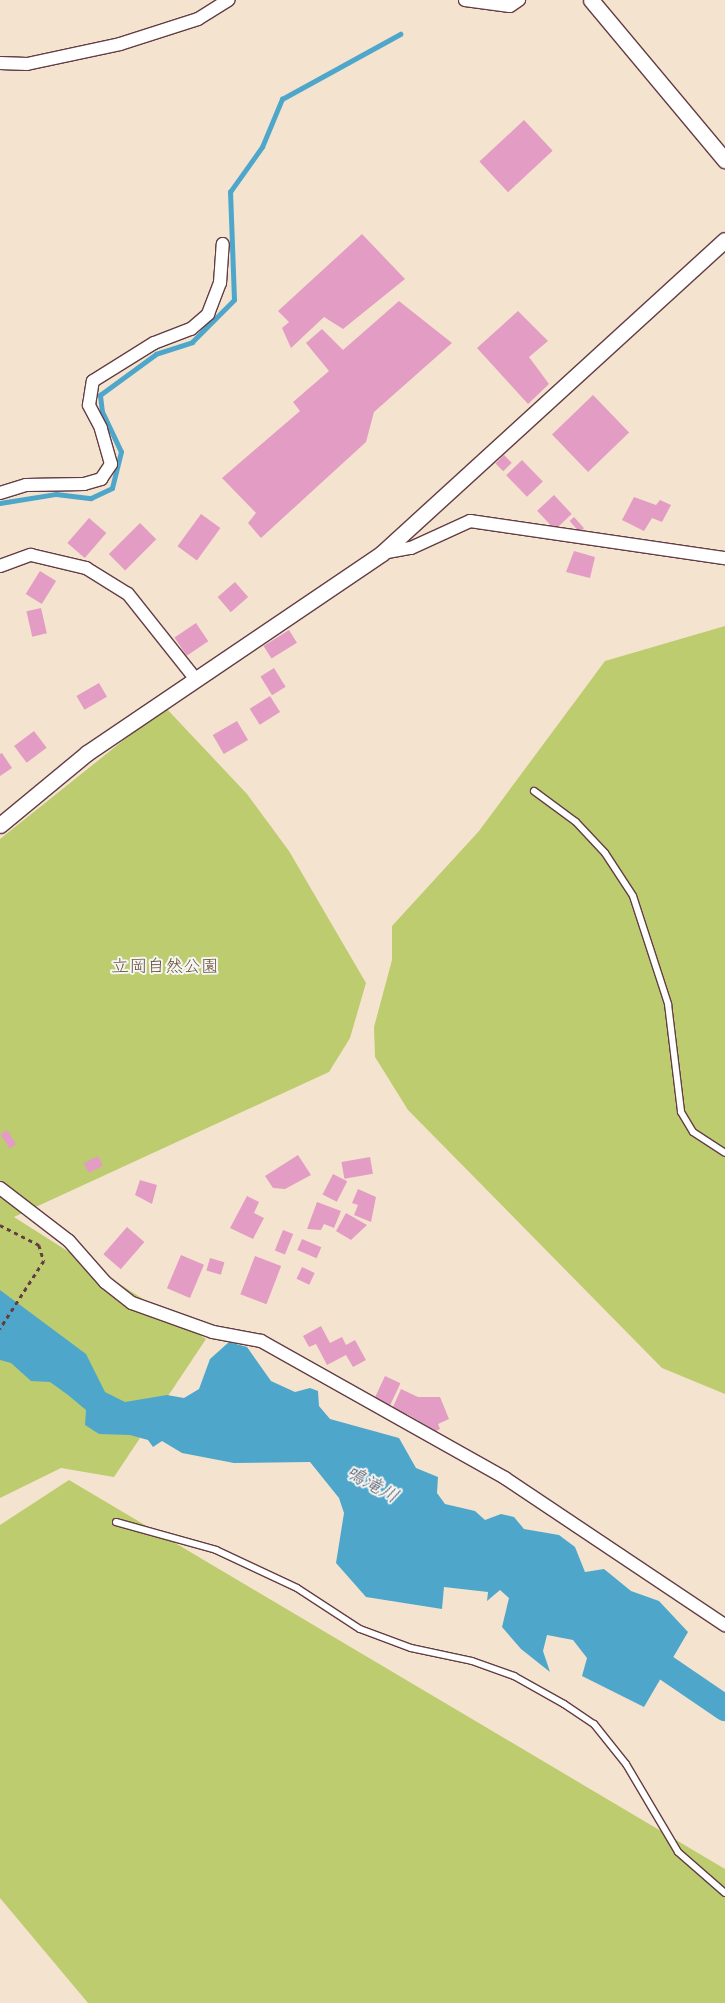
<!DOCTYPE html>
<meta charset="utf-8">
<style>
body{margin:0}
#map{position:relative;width:725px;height:2003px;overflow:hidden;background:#f4e4cf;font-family:"Balsamiq Sans","Klee One",sans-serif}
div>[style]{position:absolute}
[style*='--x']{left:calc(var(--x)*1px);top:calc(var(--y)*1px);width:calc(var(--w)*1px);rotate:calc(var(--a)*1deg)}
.green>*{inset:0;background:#bdcc6e}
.water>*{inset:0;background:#4ea7cb}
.stream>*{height:4.5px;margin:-2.25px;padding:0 2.25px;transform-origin:2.25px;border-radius:2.25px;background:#4ea7cb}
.river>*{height:26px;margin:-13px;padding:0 13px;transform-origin:13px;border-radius:13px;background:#4ea7cb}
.building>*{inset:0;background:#e39cc4;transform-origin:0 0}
.path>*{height:2.5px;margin-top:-1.25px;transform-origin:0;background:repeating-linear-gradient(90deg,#643d44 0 4px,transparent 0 8px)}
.roads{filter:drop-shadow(1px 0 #643d44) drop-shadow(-1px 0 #643d44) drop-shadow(0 1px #643d44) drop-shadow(0 -1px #643d44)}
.service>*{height:6px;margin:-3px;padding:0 3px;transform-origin:3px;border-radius:3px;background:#fff}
.minor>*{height:12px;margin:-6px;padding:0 6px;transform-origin:6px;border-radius:6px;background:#fff}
.tertiary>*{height:15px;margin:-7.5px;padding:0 7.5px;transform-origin:7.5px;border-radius:7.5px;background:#fff}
span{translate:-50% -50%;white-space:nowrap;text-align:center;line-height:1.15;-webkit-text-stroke:4px #f6f6f2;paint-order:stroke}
.park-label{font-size:18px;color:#6c533f}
.water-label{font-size:19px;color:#4c556b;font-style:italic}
</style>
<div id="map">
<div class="green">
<i style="clip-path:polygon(725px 626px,725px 1394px,662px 1368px,408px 1110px,375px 1057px,374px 1027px,392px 960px,392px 926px,479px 831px,605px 661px)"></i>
<i style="clip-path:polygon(165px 707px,247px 794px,289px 851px,366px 983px,350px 1038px,329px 1072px,14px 1217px,206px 1339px,114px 1477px,61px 1468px,0 1498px,0 839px)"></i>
<i style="clip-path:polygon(69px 1480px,725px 1869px,725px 2003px,88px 2003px,0 1898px,0 1525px)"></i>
</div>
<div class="water">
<i style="clip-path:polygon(0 1290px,86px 1354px,105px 1392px,125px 1402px,167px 1395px,184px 1398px,199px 1389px,210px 1359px,229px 1342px,247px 1347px,271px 1381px,295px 1392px,310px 1388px,318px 1391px,319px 1406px,330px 1419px,399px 1438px,416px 1468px,438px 1477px,437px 1493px,445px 1504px,475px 1511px,485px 1520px,501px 1514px,514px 1517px,524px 1529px,559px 1535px,575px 1547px,585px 1572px,604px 1569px,631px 1591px,659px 1601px,688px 1632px,644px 1707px,582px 1676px,587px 1658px,573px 1640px,547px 1635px,543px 1651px,550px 1672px,521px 1649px,502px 1627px,509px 1598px,500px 1590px,487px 1601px,488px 1592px,444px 1587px,442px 1609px,366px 1597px,336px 1563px,344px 1513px,339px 1498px,310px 1462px,234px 1463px,182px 1453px,162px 1441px,153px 1447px,148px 1440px,130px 1435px,99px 1434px,85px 1425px,86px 1410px,68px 1395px,50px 1382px,31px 1381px,11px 1363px,0 1360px)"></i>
</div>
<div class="stream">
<i style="--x:0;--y:503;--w:57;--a:-9.1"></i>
<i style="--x:56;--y:494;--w:35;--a:7"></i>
<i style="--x:91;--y:498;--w:23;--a:-25"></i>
<i style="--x:112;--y:488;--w:37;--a:-76"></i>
<i style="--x:121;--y:452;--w:44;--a:-115.4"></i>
<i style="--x:102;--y:412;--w:17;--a:-97"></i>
<i style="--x:100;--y:395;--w:69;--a:-36.2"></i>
<i style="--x:156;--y:354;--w:38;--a:-18"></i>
<i style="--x:192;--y:342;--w:59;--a:-45"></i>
<i style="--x:234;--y:300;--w:108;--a:-92.1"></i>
<i style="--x:230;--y:192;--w:55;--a:-54.6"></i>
<i style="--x:262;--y:147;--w:52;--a:-67.4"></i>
<i style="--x:282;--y:99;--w:135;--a:-28.8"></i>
</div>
<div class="river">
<i style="--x:637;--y:1648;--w:107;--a:34.3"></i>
</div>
<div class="building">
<i style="left:524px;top:120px;width:42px;height:61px;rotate:47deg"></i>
<i style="clip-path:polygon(362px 234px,405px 279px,343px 329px,324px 317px,291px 348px,282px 328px,289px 322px,278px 311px)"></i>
<i style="clip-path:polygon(399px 301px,452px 343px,374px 412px,366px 442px,261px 538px,248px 523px,256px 513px,222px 478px,300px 411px,293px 402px,329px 371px,306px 343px,322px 329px,343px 350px)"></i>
<i style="clip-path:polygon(518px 311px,548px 341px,529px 357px,549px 384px,528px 404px,477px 348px)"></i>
<i style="left:593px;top:395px;width:52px;height:57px;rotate:46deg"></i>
<i style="left:504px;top:455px;width:11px;height:12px;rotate:45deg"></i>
<i style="left:522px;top:460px;width:30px;height:22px;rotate:46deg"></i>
<i style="left:554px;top:495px;width:26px;height:23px;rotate:47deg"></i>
<i style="clip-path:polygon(634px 497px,656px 505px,660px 500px,671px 505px,662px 522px,652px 518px,644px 531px,622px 520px)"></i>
<i style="left:201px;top:514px;width:24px;height:40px;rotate:36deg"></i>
<i style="left:574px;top:517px;width:15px;height:6px;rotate:48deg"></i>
<i style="left:89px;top:518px;width:23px;height:33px;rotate:41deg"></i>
<i style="left:140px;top:523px;width:23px;height:44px;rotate:45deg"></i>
<i style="clip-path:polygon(574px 551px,595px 557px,590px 578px,566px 572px)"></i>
<i style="left:40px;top:571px;width:19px;height:27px;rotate:32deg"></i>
<i style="left:235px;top:582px;width:20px;height:23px;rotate:49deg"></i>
<i style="left:41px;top:608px;width:26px;height:15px;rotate:77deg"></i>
<i style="left:196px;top:623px;width:22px;height:26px;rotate:56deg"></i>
<i style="left:289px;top:630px;width:15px;height:30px;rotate:58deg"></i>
<i style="left:274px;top:668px;width:22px;height:16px;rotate:58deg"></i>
<i style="left:99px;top:683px;width:16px;height:26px;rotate:60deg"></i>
<i style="left:270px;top:696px;width:19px;height:24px;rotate:58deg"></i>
<i style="left:237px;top:721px;width:22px;height:28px;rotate:60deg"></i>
<i style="left:34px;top:731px;width:21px;height:25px;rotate:53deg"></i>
<i style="clip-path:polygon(2px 753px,12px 768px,0 776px,0 754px)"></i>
<i style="left:7px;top:1130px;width:17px;height:8px;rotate:57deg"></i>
<i style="clip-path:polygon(298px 1155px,311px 1175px,285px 1189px,273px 1188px,265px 1176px)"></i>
<i style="left:98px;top:1156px;width:11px;height:16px;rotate:63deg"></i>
<i style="left:370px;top:1157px;width:17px;height:29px;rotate:80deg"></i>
<i style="left:333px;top:1174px;width:16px;height:23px;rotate:27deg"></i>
<i style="clip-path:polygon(140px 1180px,157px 1185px,152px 1204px,135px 1195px)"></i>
<i style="clip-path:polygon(358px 1189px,376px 1197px,371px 1222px,354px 1215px,358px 1205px,352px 1203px)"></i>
<i style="clip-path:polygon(247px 1196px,259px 1202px,254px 1213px,264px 1218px,253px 1239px,230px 1228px)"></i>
<i style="clip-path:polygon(317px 1202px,341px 1211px,334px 1228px,324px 1224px,321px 1230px,307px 1229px)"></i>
<i style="clip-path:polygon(346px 1213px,367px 1225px,351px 1240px,336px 1231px)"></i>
<i style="left:127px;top:1227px;width:23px;height:36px;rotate:41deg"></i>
<i style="left:283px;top:1230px;width:11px;height:22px;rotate:22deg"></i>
<i style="left:302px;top:1239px;width:21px;height:12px;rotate:23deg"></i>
<i style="left:181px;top:1255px;width:25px;height:36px;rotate:23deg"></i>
<i style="left:255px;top:1256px;width:28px;height:41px;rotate:21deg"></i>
<i style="left:210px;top:1258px;width:15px;height:13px;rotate:16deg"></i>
<i style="left:302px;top:1267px;width:14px;height:13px;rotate:25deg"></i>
<i style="clip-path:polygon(321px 1326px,330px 1343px,342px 1337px,346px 1345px,355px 1340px,366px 1360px,353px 1367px,346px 1355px,327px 1365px,316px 1344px,309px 1347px,303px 1336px)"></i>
<i style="left:385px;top:1376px;width:17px;height:29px;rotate:25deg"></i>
<i style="clip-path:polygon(401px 1389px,418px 1397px,440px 1397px,449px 1419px,438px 1424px,440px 1429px,436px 1431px,407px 1414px,402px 1425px,388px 1418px)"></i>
</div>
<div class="path">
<i style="--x:0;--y:1225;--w:44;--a:27.1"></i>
<i style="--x:39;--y:1245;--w:17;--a:73"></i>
<i style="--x:44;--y:1261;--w:81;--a:122.9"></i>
</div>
<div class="roads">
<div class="service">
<i style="--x:534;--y:791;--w:52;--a:36.4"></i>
<i style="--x:576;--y:822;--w:42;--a:46.9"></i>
<i style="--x:605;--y:853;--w:51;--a:56.9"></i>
<i style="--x:633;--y:896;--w:114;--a:72"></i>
<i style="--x:668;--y:1004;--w:109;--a:83.1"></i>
<i style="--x:681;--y:1112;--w:23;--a:59"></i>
<i style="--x:693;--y:1132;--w:38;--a:33"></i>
<i style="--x:116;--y:1522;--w:104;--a:15.6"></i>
<i style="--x:216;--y:1550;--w:89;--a:25.1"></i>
<i style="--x:297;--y:1588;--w:75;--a:33.1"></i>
<i style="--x:360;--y:1629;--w:54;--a:20.4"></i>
<i style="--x:411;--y:1648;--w:62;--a:12"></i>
<i style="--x:472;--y:1661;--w:45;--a:19.7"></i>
<i style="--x:514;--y:1676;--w:57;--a:29.2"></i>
<i style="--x:564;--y:1704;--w:36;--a:34"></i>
<i style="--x:594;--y:1724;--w:51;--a:51.3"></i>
<i style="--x:626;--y:1764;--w:102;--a:59.4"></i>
<i style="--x:678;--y:1852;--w:62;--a:41.1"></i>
</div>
<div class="minor">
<i style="--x:465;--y:0;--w:45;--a:7.6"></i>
<i style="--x:510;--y:6;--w:11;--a:-34"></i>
<i style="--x:0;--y:63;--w:27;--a:2"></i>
<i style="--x:27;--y:64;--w:95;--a:-12.1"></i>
<i style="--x:120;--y:44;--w:82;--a:-17.8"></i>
<i style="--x:198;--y:19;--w:36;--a:-32"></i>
<i style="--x:0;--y:493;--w:27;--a:-17"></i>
<i style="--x:26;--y:485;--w:58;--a:-1"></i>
<i style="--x:84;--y:484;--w:18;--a:-16"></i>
<i style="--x:101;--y:479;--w:18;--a:-56"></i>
<i style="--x:111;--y:464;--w:37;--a:-106"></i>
<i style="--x:101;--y:428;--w:26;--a:-118"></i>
<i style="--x:89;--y:405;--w:24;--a:-81"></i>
<i style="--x:93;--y:381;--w:72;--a:-31.9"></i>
<i style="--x:154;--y:343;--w:40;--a:-21"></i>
<i style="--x:191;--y:329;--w:23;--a:-41"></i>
<i style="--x:208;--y:314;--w:33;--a:-69"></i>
<i style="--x:220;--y:283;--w:39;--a:-86"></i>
<i style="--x:382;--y:553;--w:29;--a:-10"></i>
<i style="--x:411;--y:548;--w:65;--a:-24.6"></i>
<i style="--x:470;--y:521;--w:258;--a:8.3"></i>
<i style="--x:0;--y:566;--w:33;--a:-20"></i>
<i style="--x:31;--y:555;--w:57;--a:13.3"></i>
<i style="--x:86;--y:568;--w:49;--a:31.8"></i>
<i style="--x:128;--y:594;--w:106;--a:51.5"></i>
<i style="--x:0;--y:1188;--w:87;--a:37.5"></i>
<i style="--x:69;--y:1241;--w:55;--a:48.7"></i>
<i style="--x:105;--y:1282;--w:34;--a:38"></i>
<i style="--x:132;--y:1303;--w:86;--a:19.7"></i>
<i style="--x:213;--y:1332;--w:49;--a:10.6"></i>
<i style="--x:261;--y:1341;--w:280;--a:29.3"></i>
<i style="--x:505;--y:1478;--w:265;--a:33.8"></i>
</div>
<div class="tertiary">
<i style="--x:591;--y:0;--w:209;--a:50.1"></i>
<i style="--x:0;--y:825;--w:113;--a:-39.6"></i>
<i style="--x:87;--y:753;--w:356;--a:-34.1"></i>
<i style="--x:382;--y:553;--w:464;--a:-42.4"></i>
</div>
</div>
<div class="park-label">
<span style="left:165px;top:967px">立岡自然公園</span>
</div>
<div class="water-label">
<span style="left:372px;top:1485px;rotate:29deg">鳴滝川</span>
</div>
</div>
